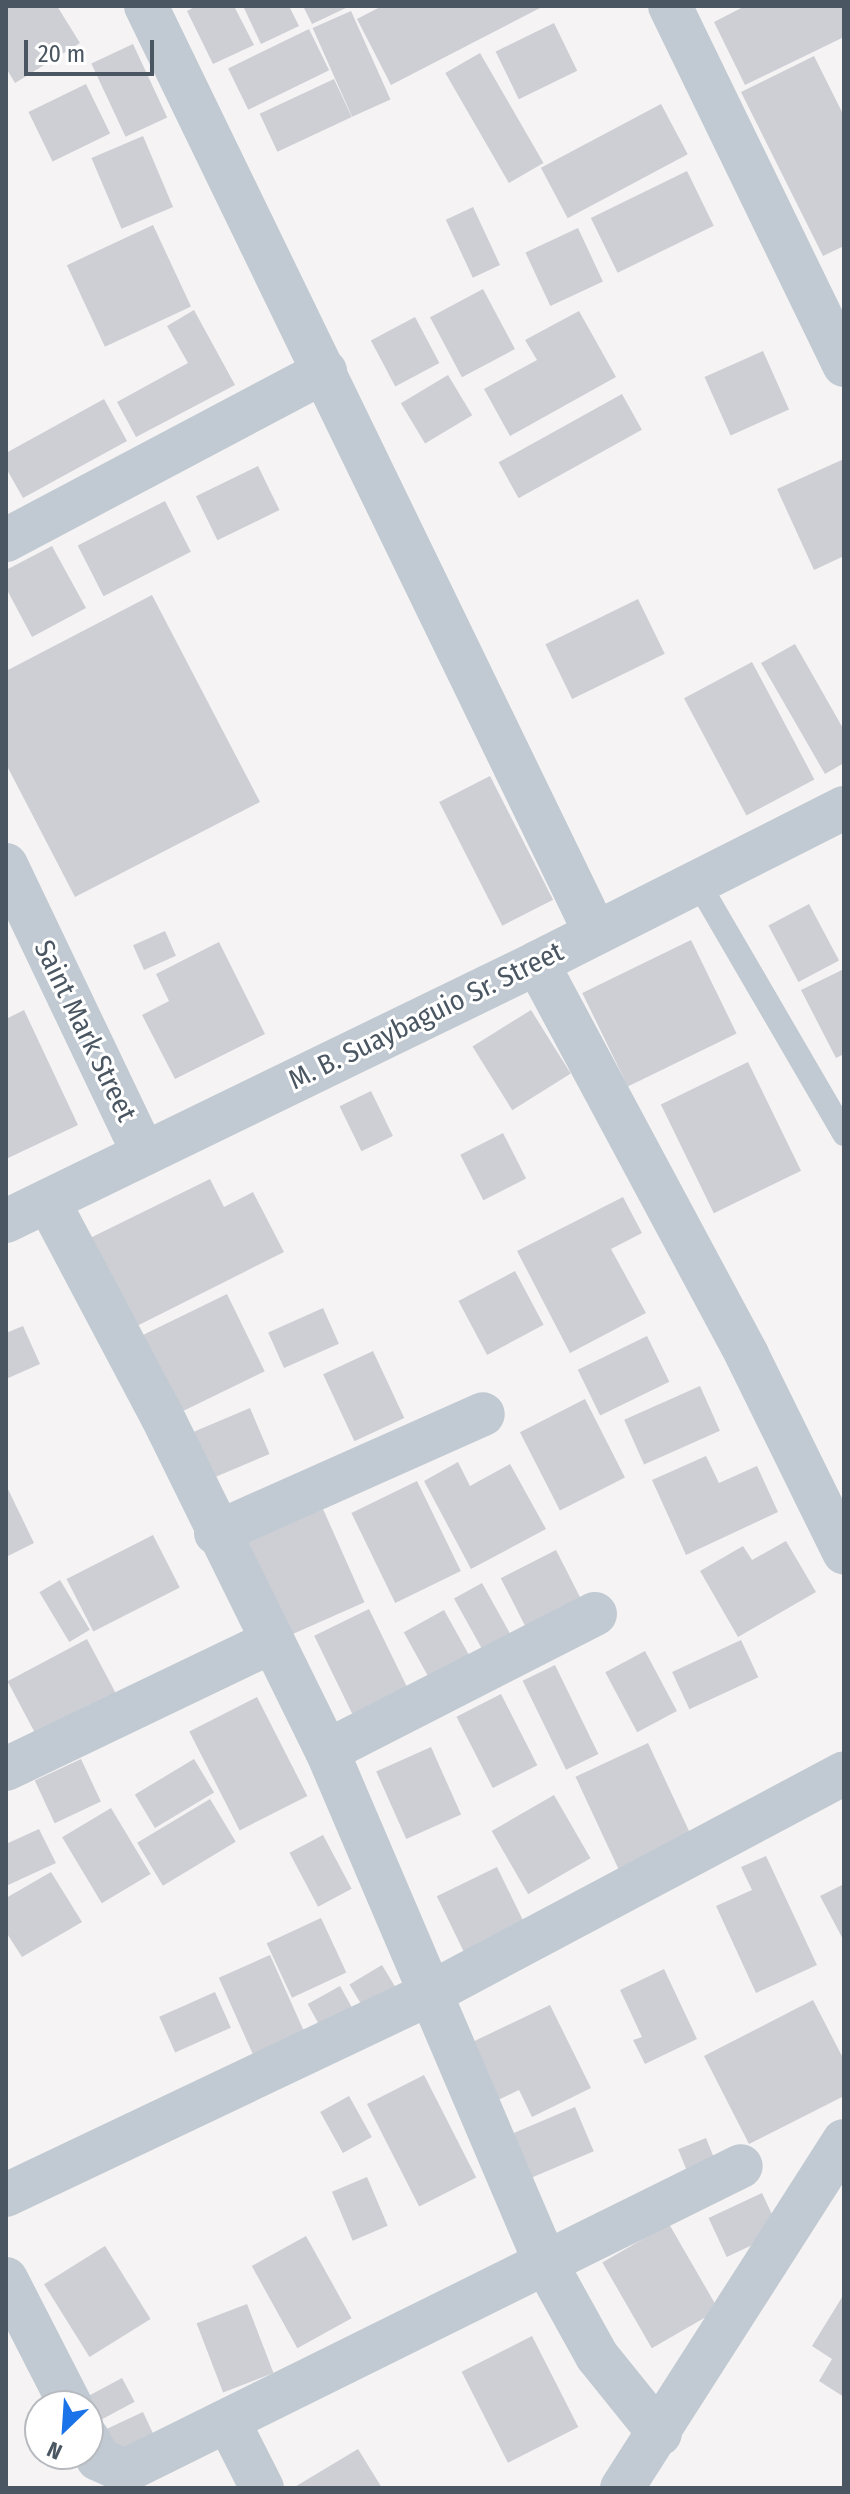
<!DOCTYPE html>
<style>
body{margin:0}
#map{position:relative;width:850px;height:2494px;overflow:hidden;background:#f5f3f3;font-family:"Fira Sans Condensed",sans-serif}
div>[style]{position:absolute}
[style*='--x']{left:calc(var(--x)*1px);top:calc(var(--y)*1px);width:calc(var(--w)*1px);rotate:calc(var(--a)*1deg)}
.building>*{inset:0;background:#cdcfd5;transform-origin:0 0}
.service>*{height:24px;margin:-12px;padding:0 12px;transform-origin:12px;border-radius:12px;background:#c1cad2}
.minor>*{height:44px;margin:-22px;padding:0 22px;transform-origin:22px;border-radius:22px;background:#c1cad2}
.tertiary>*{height:44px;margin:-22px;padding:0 22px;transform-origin:22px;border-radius:22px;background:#c1cad2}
span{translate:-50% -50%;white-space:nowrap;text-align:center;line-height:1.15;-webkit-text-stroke:6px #fff;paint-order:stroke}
.street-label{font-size:28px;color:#4a5661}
.frame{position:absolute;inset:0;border:8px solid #4a5661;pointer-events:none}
.north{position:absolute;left:24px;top:2390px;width:80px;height:80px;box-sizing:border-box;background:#fff;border:2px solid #b7bbc0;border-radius:50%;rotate:205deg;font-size:22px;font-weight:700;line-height:32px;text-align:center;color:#4a5661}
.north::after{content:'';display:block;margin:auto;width:28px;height:36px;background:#1a73e8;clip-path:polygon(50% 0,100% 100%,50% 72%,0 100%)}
.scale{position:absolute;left:24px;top:40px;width:130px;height:36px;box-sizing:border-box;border:4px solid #4a5661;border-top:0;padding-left:10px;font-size:24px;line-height:28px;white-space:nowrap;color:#4a5661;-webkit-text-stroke:6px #fff;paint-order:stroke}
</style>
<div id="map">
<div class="building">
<i style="clip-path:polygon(6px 6px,57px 6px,80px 43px,15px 83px,6px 68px)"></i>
<i style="clip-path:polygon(196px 6px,234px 6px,254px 45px,213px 64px,187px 11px)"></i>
<i style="clip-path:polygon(243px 6px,289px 6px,299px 26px,261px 44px)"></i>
<i style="clip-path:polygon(303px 6px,350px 6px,312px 24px)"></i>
<i style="clip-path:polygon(382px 6px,544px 6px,391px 85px,357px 19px)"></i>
<i style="clip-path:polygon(745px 6px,844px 6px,844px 37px,745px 85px,714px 22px)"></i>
<i style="left:351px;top:11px;width:97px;height:42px;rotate:66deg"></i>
<i style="left:554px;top:23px;width:53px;height:65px;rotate:64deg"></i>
<i style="left:309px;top:29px;width:46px;height:90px;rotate:64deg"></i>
<i style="left:133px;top:44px;width:81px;height:46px;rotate:65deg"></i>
<i style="left:480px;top:53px;width:127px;height:40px;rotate:60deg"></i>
<i style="clip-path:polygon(814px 56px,844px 116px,844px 246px,823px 256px,741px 92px)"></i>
<i style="left:334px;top:79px;width:42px;height:82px;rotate:65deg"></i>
<i style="left:86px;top:84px;width:55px;height:64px;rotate:64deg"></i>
<i style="left:661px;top:104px;width:57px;height:136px;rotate:62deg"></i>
<i style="left:143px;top:136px;width:77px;height:56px;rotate:67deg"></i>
<i style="left:687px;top:171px;width:61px;height:107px;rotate:64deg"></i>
<i style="left:473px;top:207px;width:64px;height:30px;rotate:65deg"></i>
<i style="left:153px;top:225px;width:90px;height:95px;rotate:65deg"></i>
<i style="left:578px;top:228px;width:59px;height:58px;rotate:65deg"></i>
<i style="left:483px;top:289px;width:68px;height:60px;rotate:62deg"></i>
<i style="clip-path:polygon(194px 310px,235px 385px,136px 437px,117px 402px,188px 363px,167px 326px)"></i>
<i style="clip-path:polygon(579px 311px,616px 377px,510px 436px,484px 389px,537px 360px,525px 340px)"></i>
<i style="left:415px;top:317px;width:52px;height:50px;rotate:62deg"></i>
<i style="left:763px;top:351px;width:64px;height:64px;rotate:66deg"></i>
<i style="left:448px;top:375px;width:47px;height:55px;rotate:59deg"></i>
<i style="left:622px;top:394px;width:41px;height:141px;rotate:61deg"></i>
<i style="clip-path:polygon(104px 399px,127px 441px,23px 498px,6px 468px,6px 453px)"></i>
<i style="clip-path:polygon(844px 459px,844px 556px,814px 570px,777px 489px)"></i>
<i style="left:258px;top:466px;width:49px;height:69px;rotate:64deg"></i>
<i style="left:165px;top:501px;width:57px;height:98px;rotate:63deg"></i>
<i style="clip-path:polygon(52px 546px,86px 608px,32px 637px,6px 588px,6px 570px)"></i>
<i style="clip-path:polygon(152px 595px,260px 802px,75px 897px,6px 764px,6px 671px)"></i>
<i style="left:638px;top:599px;width:61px;height:103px;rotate:64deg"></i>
<i style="clip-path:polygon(795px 644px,844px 730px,844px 763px,825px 774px,761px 663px)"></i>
<i style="left:752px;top:662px;width:133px;height:77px;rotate:62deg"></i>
<i style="left:490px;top:776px;width:139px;height:57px;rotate:63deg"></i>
<i style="left:809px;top:904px;width:64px;height:46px;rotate:62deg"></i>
<i style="left:165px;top:931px;width:27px;height:35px;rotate:66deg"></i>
<i style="left:691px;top:940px;width:104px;height:121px;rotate:64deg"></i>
<i style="clip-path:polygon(219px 942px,265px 1034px,175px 1079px,142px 1015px,169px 1001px,156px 974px)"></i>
<i style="clip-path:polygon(844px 969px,844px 1054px,836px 1058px,801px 990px)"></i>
<i style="clip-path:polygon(24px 1010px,78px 1125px,6px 1159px,6px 1019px)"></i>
<i style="left:531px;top:1010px;width:75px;height:69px;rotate:58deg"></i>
<i style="left:748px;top:1062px;width:121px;height:97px;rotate:64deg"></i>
<i style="left:371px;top:1091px;width:50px;height:35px;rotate:64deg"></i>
<i style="left:503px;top:1133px;width:51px;height:48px;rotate:63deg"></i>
<i style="clip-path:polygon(210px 1179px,224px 1207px,253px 1192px,284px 1252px,127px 1331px,82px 1242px)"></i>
<i style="clip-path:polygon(623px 1197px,642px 1233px,611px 1249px,646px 1313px,570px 1353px,517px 1251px)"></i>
<i style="left:515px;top:1271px;width:61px;height:64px;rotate:62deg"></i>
<i style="left:227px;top:1294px;width:86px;height:105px;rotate:64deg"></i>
<i style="left:323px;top:1308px;width:39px;height:60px;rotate:66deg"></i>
<i style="clip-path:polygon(23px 1326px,40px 1364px,6px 1379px,6px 1333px)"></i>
<i style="left:647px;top:1336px;width:51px;height:77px;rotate:64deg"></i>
<i style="left:373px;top:1351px;width:74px;height:55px;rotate:65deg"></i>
<i style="left:700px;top:1386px;width:49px;height:83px;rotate:66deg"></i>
<i style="left:585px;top:1399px;width:88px;height:73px;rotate:63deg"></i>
<i style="left:250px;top:1408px;width:50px;height:68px;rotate:67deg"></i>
<i style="clip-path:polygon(706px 1456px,719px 1483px,757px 1466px,778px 1512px,686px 1555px,652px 1480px)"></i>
<i style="clip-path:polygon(458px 1462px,470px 1486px,510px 1464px,546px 1529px,471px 1569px,424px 1481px)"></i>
<i style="left:417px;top:1481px;width:100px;height:73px;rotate:64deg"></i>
<i style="clip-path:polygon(6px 1485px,34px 1543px,6px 1557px)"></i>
<i style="left:323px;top:1509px;width:102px;height:84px;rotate:66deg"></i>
<i style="left:153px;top:1535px;width:59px;height:97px;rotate:63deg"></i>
<i style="clip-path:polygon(786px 1541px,816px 1592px,738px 1637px,700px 1571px,743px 1546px,752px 1560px)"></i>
<i style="left:556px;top:1550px;width:64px;height:62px;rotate:63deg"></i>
<i style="left:60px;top:1580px;width:58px;height:24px;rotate:59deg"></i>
<i style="left:482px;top:1583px;width:63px;height:32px;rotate:61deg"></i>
<i style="left:369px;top:1609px;width:98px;height:61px;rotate:64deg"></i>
<i style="left:444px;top:1610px;width:53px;height:46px;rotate:61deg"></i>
<i style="left:87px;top:1639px;width:71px;height:90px;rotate:62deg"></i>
<i style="left:741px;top:1640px;width:41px;height:76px;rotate:65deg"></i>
<i style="left:645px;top:1651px;width:68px;height:45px;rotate:62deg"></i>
<i style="left:555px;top:1665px;width:99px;height:36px;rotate:64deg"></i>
<i style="left:501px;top:1694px;width:80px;height:50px;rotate:63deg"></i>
<i style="left:257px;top:1697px;width:111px;height:76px;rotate:63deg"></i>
<i style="left:648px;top:1743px;width:115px;height:80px;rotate:65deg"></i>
<i style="left:431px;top:1747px;width:74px;height:60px;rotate:66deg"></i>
<i style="left:81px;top:1759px;width:47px;height:51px;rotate:65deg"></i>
<i style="left:194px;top:1759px;width:39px;height:69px;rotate:59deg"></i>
<i style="left:554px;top:1795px;width:73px;height:72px;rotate:60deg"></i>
<i style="left:210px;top:1799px;width:50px;height:85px;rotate:59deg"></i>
<i style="left:111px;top:1808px;width:77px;height:57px;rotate:59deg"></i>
<i style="clip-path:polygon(39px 1829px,56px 1863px,6px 1886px,6px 1844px)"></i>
<i style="left:323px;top:1835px;width:61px;height:38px;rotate:62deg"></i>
<i style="clip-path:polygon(766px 1856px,817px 1965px,756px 1993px,716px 1906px,752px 1890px,741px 1867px)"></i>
<i style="left:497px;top:1867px;width:70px;height:67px;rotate:64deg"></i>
<i style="clip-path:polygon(51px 1872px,82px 1922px,22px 1957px,6px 1932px,6px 1898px)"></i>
<i style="clip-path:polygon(844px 1884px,844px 1941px,820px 1896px)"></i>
<i style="left:321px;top:1918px;width:60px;height:60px;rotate:65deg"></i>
<i style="left:270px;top:1955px;width:86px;height:56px;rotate:66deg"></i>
<i style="left:382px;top:1965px;width:29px;height:38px;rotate:59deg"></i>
<i style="clip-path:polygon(664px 1969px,697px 2039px,645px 2064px,633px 2040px,642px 2037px,620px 1990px)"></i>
<i style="left:340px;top:1986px;width:35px;height:37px;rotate:61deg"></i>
<i style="left:215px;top:1992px;width:39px;height:61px;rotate:66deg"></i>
<i style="clip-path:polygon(813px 2000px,844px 2060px,844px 2096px,749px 2144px,704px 2056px)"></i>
<i style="clip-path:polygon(550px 2005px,591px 2088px,532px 2117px,519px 2090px,492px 2103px,464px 2046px)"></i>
<i style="left:424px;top:2075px;width:115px;height:64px;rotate:63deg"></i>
<i style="left:349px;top:2096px;width:47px;height:33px;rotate:61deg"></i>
<i style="left:575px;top:2107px;width:48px;height:71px;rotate:67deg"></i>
<i style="left:706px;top:2138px;width:29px;height:30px;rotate:68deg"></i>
<i style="left:367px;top:2177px;width:53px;height:38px;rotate:67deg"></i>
<i style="left:762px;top:2193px;width:43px;height:59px;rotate:65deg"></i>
<i style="left:669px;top:2224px;width:99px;height:77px;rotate:60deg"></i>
<i style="left:306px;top:2236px;width:94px;height:62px;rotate:61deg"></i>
<i style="left:105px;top:2246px;width:86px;height:72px;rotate:58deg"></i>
<i style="clip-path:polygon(844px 2294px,844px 2397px,819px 2381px,832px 2359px,812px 2346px)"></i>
<i style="left:247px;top:2304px;width:74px;height:54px;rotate:69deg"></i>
<i style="left:532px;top:2336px;width:102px;height:79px;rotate:63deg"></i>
<i style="left:122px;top:2378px;width:27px;height:45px;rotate:62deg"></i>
<i style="left:143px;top:2412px;width:35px;height:42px;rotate:65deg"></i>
<i style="clip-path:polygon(358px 2449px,382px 2488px,293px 2488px)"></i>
</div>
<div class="service">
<i style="--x:697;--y:881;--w:293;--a:59.8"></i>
</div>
<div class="minor">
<i style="--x:146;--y:6;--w:1029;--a:64.13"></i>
<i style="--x:670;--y:6;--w:399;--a:64.1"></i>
<i style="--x:6;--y:540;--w:361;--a:-27.9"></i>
<i style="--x:6;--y:865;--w:320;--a:64.5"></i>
<i style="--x:537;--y:963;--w:445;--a:61.8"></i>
<i style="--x:747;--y:1355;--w:220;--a:63.8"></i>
<i style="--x:48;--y:1201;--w:243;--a:62.1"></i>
<i style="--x:162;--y:1416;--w:373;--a:63.8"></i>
<i style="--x:327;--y:1751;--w:558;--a:66.88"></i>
<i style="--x:546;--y:2264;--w:105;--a:61"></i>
<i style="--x:597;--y:2356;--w:100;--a:51.1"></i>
<i style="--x:216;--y:1533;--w:292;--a:-24"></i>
<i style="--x:327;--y:1751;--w:301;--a:-27.1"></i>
<i style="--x:6;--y:1769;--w:296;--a:-25.6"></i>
<i style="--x:6;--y:2195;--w:466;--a:-25.4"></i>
<i style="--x:427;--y:1995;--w:472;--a:-28"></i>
<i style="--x:6;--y:2279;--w:143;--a:62.9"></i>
<i style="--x:229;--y:2423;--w:73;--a:63.1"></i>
<i style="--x:88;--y:2439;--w:22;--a:63"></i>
<i style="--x:98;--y:2459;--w:30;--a:24"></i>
<i style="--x:125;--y:2471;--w:687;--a:-26.34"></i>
<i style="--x:622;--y:2488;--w:412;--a:-57.4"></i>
</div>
<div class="tertiary">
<i style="--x:6;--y:1221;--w:590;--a:-25.91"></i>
<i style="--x:537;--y:963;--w:344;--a:-26.8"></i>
</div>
<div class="street-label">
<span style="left:426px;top:1016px;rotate:-26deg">M. B. Suaybaguio Sr. Street</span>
<span style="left:85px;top:1031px;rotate:64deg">Saint Mark Street</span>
</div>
<div class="frame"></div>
<div class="north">N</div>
<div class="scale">20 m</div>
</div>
